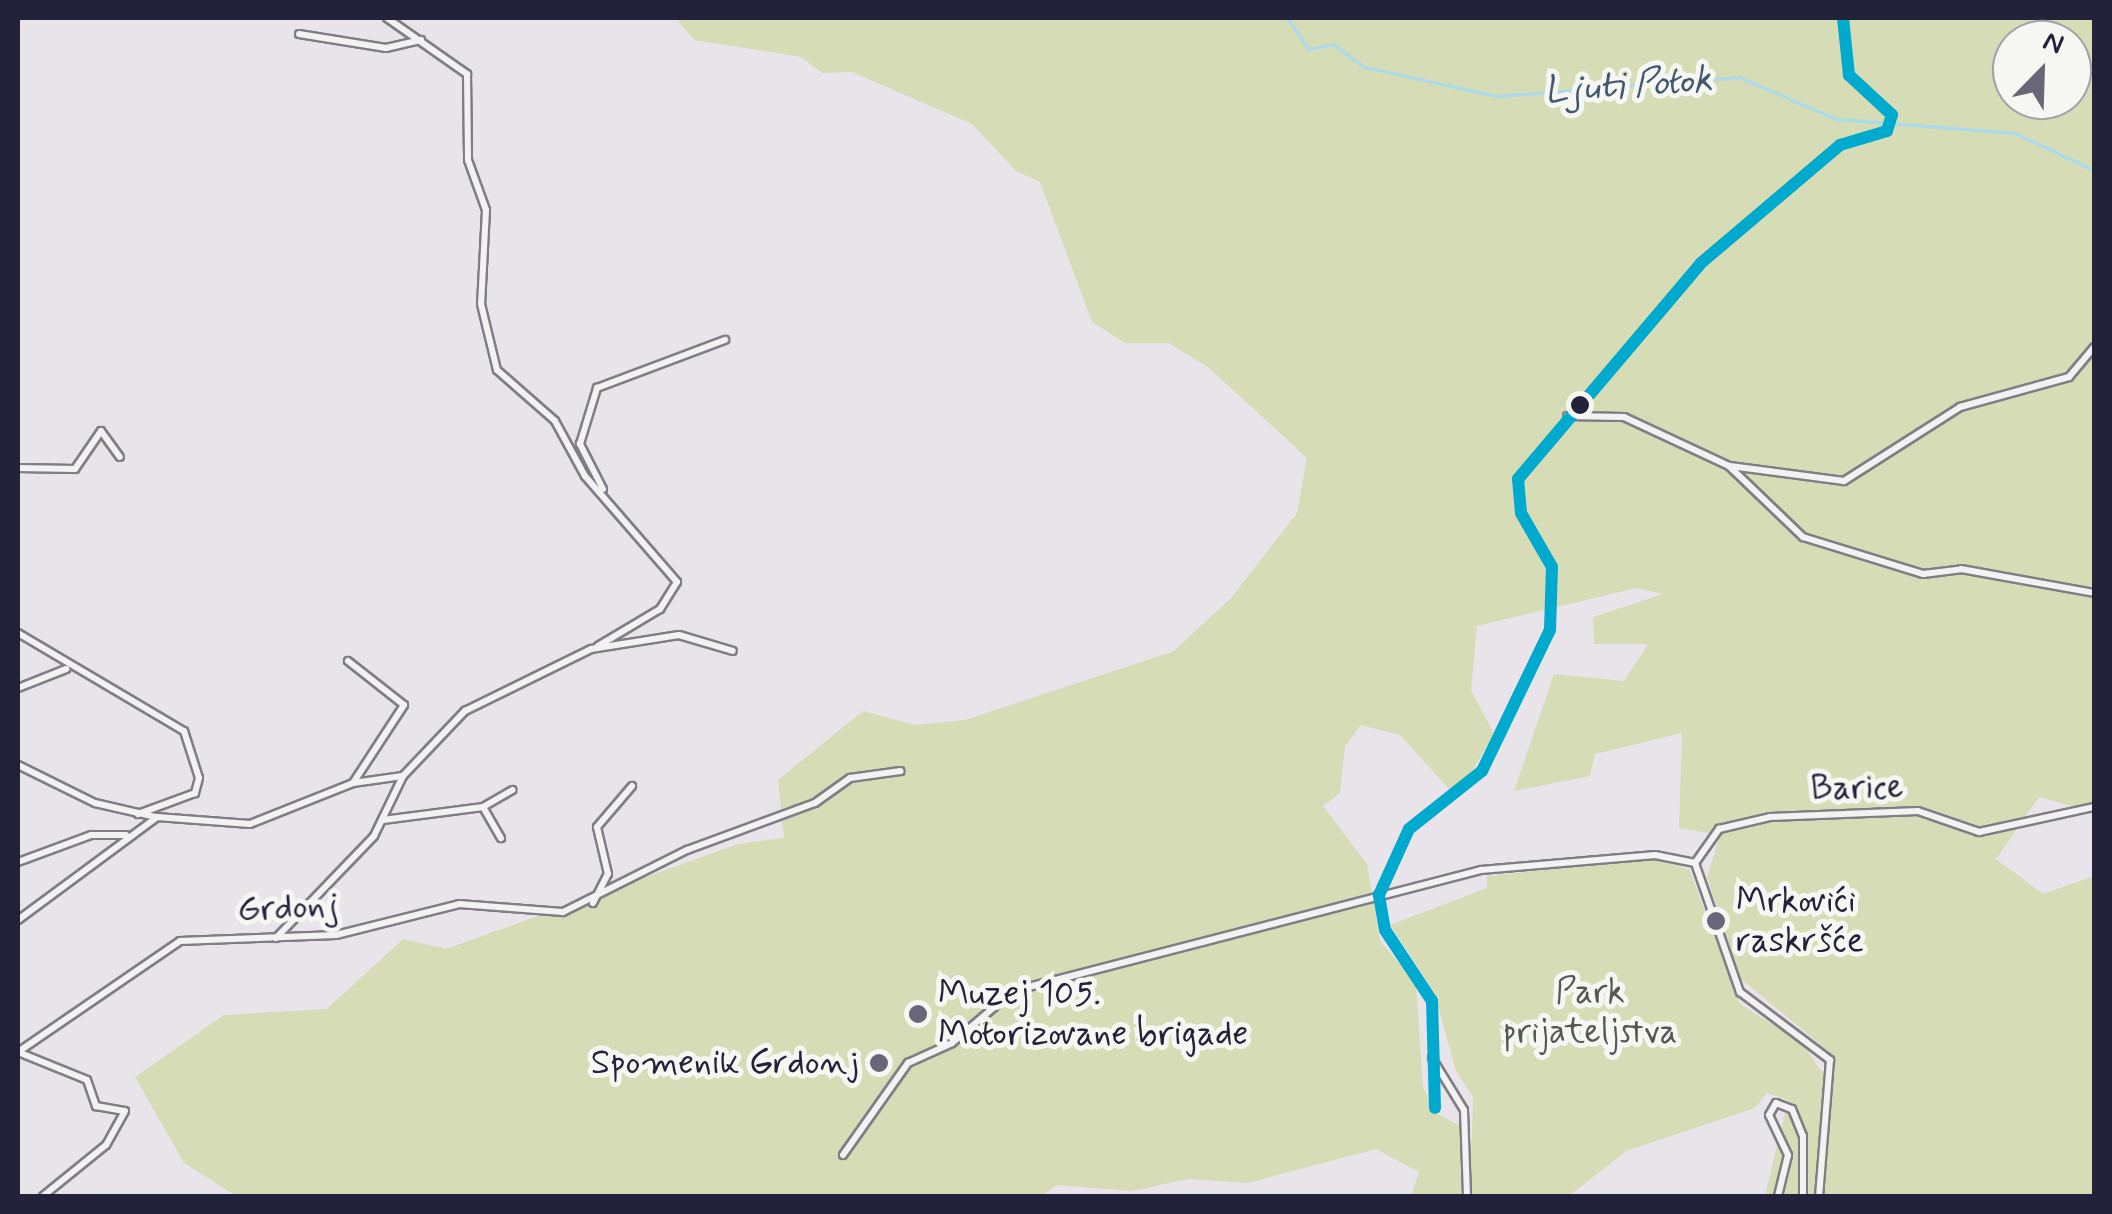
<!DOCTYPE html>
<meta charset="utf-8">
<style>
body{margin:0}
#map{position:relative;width:2112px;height:1214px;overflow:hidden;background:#e9e4ea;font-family:Mynerve,sans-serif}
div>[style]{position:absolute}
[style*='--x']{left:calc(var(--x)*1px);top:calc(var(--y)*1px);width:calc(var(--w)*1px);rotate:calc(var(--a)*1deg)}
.green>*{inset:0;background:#d5dcb6}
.stream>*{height:2.5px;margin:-1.25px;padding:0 1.25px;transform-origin:1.25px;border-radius:1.25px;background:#a9daed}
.roads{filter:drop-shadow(2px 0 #807e85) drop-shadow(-2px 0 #807e85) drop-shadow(0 2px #807e85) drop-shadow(0 -2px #807e85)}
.street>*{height:6px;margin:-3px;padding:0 3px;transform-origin:3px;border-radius:3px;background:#f3f2f2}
.bus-1>*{height:12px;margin:-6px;padding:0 6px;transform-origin:6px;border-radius:6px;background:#00a9ce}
.dots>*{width:28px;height:28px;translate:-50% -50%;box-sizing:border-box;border:5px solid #f6f6f2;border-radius:50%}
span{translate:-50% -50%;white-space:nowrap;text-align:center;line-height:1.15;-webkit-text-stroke:10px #f6f6f2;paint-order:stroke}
.street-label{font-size:35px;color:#22223b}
.poi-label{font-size:35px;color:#22223b}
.left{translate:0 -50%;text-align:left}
.right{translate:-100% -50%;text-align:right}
.park-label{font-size:35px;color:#535853}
.water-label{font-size:38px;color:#425871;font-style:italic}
.frame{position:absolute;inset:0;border:20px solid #22223b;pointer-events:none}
.north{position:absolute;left:1992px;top:20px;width:100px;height:100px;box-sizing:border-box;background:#f6f6f2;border:2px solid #a1a1a9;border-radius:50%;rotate:23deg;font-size:28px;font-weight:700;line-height:40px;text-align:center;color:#22223b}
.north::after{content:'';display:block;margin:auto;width:35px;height:45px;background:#686678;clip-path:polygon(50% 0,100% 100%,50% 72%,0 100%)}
</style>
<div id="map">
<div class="green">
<i style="clip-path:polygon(evenodd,676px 18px,2094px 18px,2094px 812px,2039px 797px,1996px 859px,2043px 894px,2094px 876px,2094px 1196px,1765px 1196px,1788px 1100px,1767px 1093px,1755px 1108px,1626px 1151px,1569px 1196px,1470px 1196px,1473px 1097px,1456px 1071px,1434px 992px,1390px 925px,1487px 888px,1487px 876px,1653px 859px,1689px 869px,1740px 1004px,1802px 1043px,1821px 1071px,1836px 1069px,1833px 1055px,1741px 979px,1707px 877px,1720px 835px,1679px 828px,1682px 733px,1595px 754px,1590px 776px,1514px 791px,1554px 674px,1624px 681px,1648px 644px,1594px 644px,1593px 617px,1663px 594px,1636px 588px,1477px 626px,1471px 690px,1494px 734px,1469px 776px,1449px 789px,1400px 735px,1361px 725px,1345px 746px,1340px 793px,1323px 806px,1367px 864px,1380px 941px,1416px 983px,1423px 1087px,1436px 1113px,1460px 1126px,1461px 1196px,1411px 1196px,1419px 1172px,1376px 1149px,1247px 1183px,1188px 1179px,1132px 1191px,1057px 1185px,1042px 1196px,236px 1196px,184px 1163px,135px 1077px,224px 1015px,327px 1009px,403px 939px,446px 949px,738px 844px,784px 838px,778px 780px,863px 711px,915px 725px,965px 720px,1174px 651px,1231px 598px,1297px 513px,1307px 458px,1209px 368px,1169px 343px,1125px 343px,1092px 322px,1040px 182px,1016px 171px,972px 124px,852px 72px,822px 73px,801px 57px,694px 40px,676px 18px,2012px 40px,2072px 40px,2072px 100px,2012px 100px,2012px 40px)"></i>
</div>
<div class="stream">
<i style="--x:1288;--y:18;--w:37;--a:57"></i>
<i style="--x:1308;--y:49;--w:25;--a:-11"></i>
<i style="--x:1333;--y:44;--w:39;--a:36"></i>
<i style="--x:1365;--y:67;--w:135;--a:12.4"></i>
<i style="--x:1497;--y:96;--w:243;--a:-4.5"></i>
<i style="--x:1739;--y:77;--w:107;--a:23.2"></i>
<i style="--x:1837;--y:119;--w:179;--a:4.5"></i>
<i style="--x:2015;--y:133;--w:87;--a:25.1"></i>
</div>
<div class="roads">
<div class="street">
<i style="--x:387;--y:18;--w:98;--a:35"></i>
<i style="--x:467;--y:74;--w:86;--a:89.3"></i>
<i style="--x:468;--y:160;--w:53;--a:70.2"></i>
<i style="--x:486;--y:210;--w:94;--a:93"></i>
<i style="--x:481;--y:304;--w:68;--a:76.4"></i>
<i style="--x:497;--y:370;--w:77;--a:41.3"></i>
<i style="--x:555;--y:421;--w:63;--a:61.4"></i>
<i style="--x:585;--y:476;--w:140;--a:49"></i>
<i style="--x:677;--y:582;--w:32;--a:122"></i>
<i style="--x:660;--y:609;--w:72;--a:149.2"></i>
<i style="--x:299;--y:34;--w:88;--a:9.1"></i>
<i style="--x:386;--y:48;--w:36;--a:-13"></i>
<i style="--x:1567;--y:416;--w:57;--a:1"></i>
<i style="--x:1624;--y:417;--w:116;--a:25"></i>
<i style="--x:1729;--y:466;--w:103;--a:43.8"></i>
<i style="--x:1803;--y:537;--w:126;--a:17.1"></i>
<i style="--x:1923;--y:574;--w:38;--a:-7"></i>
<i style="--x:1961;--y:569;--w:135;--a:10.2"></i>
<i style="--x:1730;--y:466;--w:115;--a:7.5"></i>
<i style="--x:1844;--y:481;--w:138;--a:-32.5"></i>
<i style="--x:1960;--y:407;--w:113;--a:-15.4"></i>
<i style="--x:2069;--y:377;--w:39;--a:-50"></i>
<i style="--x:18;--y:468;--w:57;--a:1"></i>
<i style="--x:75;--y:469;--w:46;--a:-55.6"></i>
<i style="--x:101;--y:431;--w:32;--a:54"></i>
<i style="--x:603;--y:489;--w:51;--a:-117.1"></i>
<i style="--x:580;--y:444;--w:59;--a:-73.1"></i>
<i style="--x:597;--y:388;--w:137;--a:-20.6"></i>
<i style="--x:18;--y:633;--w:193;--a:30.6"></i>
<i style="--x:184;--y:731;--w:49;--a:72.3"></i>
<i style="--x:199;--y:778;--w:16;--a:105"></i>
<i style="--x:195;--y:793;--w:61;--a:159.8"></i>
<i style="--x:348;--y:661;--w:71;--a:38.2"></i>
<i style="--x:404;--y:705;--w:93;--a:123.2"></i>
<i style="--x:18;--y:688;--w:52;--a:-21.6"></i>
<i style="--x:18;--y:765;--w:86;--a:26.3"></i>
<i style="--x:95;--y:803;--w:63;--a:12.9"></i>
<i style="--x:483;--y:807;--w:34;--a:-30"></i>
<i style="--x:383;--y:820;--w:101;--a:-7.4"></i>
<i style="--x:483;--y:807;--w:36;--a:60"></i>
<i style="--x:18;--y:862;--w:78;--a:-20.3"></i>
<i style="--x:91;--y:835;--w:35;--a:0"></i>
<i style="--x:1695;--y:863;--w:42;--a:-54.8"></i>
<i style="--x:1719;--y:829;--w:52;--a:-13.2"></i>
<i style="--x:1770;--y:817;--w:148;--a:-2.3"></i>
<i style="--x:1918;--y:811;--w:65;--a:19"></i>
<i style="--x:1979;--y:832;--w:118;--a:-12.3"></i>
<i style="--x:1695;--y:863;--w:137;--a:70.8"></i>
<i style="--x:1740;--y:992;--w:113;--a:37.1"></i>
<i style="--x:1830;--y:1060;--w:136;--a:94.6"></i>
<i style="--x:593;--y:903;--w:33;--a:-63"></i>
<i style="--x:608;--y:874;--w:48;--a:-103.2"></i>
<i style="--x:597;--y:827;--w:54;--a:-49.5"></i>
<i style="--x:18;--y:920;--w:173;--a:-36.5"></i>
<i style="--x:157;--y:817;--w:93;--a:4.3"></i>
<i style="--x:250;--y:824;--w:111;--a:-21.7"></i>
<i style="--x:353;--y:783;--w:50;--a:-8"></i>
<i style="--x:403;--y:776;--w:90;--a:-46.4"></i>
<i style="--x:465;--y:711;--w:140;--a:-26.2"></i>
<i style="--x:591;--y:649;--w:89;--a:-9"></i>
<i style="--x:679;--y:635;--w:56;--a:16.5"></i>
<i style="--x:276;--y:938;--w:141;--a:-46.1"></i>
<i style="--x:374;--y:836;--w:67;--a:-64.2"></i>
<i style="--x:18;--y:1052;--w:196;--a:-34.4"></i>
<i style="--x:180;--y:941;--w:156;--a:-2.2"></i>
<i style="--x:336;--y:935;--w:127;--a:-14.1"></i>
<i style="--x:459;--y:904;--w:104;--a:4.4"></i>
<i style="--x:563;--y:912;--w:139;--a:-26.6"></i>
<i style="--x:687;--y:850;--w:136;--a:-20.2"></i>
<i style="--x:815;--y:803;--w:43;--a:-35.5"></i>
<i style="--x:850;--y:778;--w:51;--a:-7.8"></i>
<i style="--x:18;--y:1052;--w:74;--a:22.1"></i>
<i style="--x:87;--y:1080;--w:28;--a:71"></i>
<i style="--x:96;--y:1106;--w:29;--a:10"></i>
<i style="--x:125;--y:1111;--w:39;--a:119"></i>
<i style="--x:106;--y:1145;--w:81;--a:141"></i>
<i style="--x:1432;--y:1058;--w:61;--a:58.4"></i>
<i style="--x:1464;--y:1110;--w:86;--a:88"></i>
<i style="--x:1435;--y:1108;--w:107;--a:-91.6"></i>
<i style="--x:1432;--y:1001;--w:85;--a:-123.5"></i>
<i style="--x:1385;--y:930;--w:36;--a:-100"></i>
<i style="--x:1379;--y:895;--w:72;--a:-65.6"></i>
<i style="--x:1409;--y:829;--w:93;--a:-38.5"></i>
<i style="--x:1482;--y:771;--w:157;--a:-64.3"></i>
<i style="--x:1550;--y:630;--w:63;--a:-88.2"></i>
<i style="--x:1552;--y:567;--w:62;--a:-119.9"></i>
<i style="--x:1521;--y:513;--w:34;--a:-95"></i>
<i style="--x:1518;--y:479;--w:283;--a:-49.7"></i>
<i style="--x:1701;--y:263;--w:182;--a:-40.3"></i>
<i style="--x:1840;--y:145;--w:49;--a:-16.6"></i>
<i style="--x:1887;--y:131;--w:17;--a:-73"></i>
<i style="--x:1892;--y:115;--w:59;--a:-137.1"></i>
<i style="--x:1849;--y:75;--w:57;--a:-96"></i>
<i style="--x:843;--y:1155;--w:113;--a:-54.8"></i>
<i style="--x:908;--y:1063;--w:48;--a:-24.4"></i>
<i style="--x:952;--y:1043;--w:80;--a:-40.4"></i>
<i style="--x:1013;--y:991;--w:483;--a:-14.5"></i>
<i style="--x:1481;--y:870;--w:175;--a:-4.9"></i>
<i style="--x:1655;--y:855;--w:41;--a:11.3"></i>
<i style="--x:1778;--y:1196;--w:42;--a:-76.3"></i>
<i style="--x:1788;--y:1155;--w:44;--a:-115.4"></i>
<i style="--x:1769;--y:1115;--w:14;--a:-60"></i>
<i style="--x:1776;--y:1103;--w:17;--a:21"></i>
<i style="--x:1792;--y:1109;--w:29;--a:68"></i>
<i style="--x:1803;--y:1136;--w:60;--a:90"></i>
</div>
</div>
<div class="bus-1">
<i style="--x:1435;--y:1108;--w:107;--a:-91.6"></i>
<i style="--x:1432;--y:1001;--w:85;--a:-123.5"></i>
<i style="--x:1385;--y:930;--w:36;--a:-100"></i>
<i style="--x:1379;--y:895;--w:72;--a:-65.6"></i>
<i style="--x:1409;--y:829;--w:93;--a:-38.5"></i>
<i style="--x:1482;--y:771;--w:157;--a:-64.3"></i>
<i style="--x:1550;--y:630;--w:63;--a:-88.2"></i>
<i style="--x:1552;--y:567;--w:62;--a:-119.9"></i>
<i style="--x:1521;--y:513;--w:34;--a:-95"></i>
<i style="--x:1518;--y:479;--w:283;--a:-49.7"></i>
<i style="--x:1701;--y:263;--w:182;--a:-40.3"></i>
<i style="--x:1840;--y:145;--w:49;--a:-16.6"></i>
<i style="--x:1887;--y:131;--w:17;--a:-73"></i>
<i style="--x:1892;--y:115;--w:59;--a:-137.1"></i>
<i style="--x:1849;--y:75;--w:57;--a:-96"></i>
</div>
<div class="dots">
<i style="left:1580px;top:405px;background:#22223b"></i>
<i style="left:1716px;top:921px;background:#686678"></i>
<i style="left:918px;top:1014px;background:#686678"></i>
<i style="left:879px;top:1063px;background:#686678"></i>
</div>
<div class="street-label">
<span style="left:1857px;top:788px;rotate:-1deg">Barice</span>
<span style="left:288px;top:908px;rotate:-3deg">Grdonj</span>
</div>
<div class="poi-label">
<span class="left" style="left:1736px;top:921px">Mrkovići<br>raskršće</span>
<span class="left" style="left:938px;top:1014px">Muzej 105.<br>Motorizovane brigade</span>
<span class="right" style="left:859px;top:1063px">Spomenik Grdonj</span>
</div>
<div class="park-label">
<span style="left:1590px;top:1012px">Park<br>prijateljstva</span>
</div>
<div class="water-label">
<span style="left:1628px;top:86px;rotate:-4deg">Ljuti Potok</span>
</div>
<div class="frame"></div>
<div class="north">N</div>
</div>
